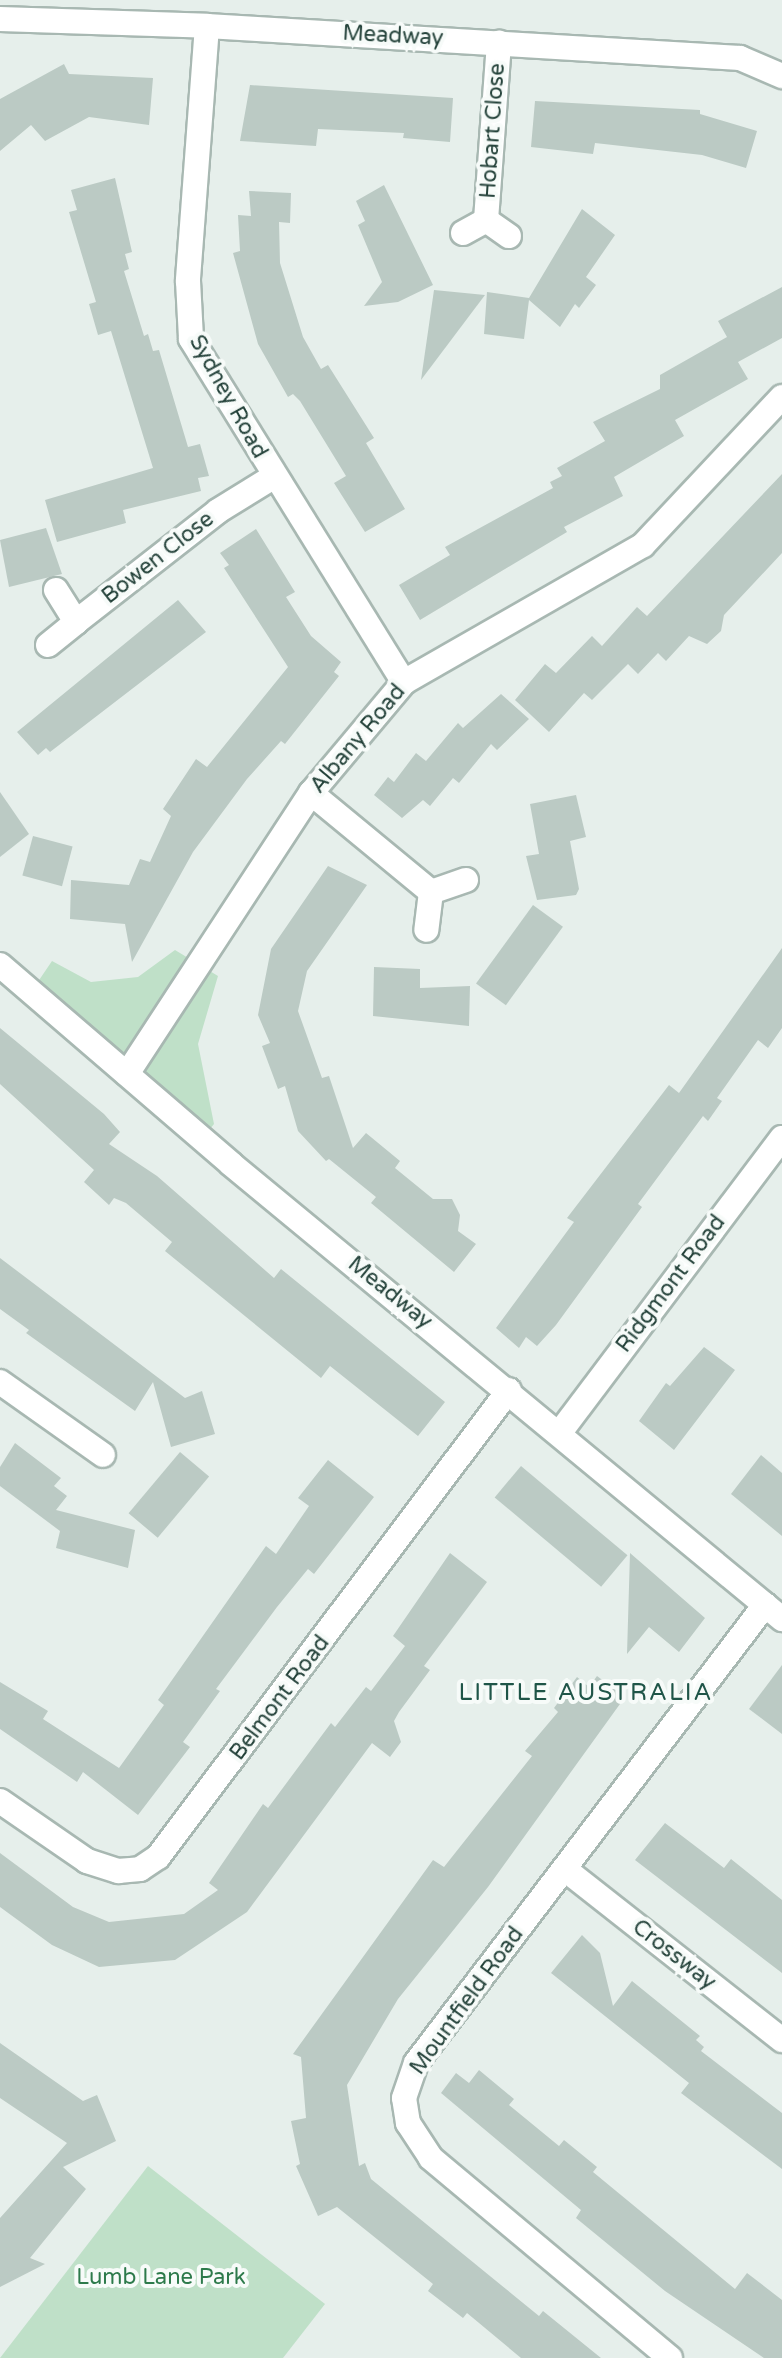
<!DOCTYPE html>
<style>
body{margin:0}
#map{position:relative;width:782px;height:2358px;overflow:hidden;background:#e6efeb;font-family:"Varela Round",sans-serif}
div>[style]{position:absolute}
[style*='--x']{left:calc(var(--x)*1px);top:calc(var(--y)*1px);width:calc(var(--w)*1px);rotate:calc(var(--a)*1deg)}
.green>*{inset:0;background:#bfe0c8}
.building>*{inset:0;background:#bbcac4;transform-origin:0 0}
.roads{filter:drop-shadow(2px 0 #a8b8b2) drop-shadow(-2px 0 #a8b8b2) drop-shadow(0 2px #a8b8b2) drop-shadow(0 -2px #a8b8b2)}
.street>*{height:24px;margin:-12px;padding:0 12px;transform-origin:12px;border-radius:12px;background:#fff}
span{translate:-50% -50%;white-space:nowrap;text-align:center;line-height:1.15;-webkit-text-stroke:8px #f7fbf9;paint-order:stroke}
.street-label{font-size:22px;color:#24423a}
.park-label{font-size:22px;color:#2d7a4b}
.neighbourhood-label{font-size:24px;color:#1f5548;letter-spacing:2px}
</style>
<div id="map">
<div class="green">
<i style="clip-path:polygon(175px 950px,218px 976px,198px 1044px,214px 1124px,202px 1139px,31px 992px,52px 961px,91px 982px,138px 977px)"></i>
<i style="clip-path:polygon(148px 2166px,325px 2304px,283px 2358px,0 2358px)"></i>
</div>
<div class="building">
<i style="clip-path:polygon(64px 64px,69px 74px,153px 78px,149px 125px,89px 117px,45px 141px,31px 125px,0 151px,0 99px)"></i>
<i style="clip-path:polygon(250px 85px,453px 98px,450px 142px,403px 138px,404px 133px,318px 129px,316px 146px,240px 141px)"></i>
<i style="clip-path:polygon(535px 101px,700px 110px,700px 114px,757px 131px,746px 168px,702px 155px,595px 143px,593px 154px,531px 147px)"></i>
<i style="clip-path:polygon(115px 178px,132px 252px,125px 254px,129px 269px,124px 271px,144px 336px,148px 334px,153px 351px,159px 350px,188px 447px,200px 444px,209px 476px,198px 478px,201px 491px,123px 510px,126px 523px,57px 542px,45px 500px,153px 468px,111px 331px,98px 335px,89px 304px,96px 302px,69px 212px,77px 210px,71px 190px)"></i>
<i style="clip-path:polygon(384px 185px,433px 285px,398px 302px,364px 306px,382px 282px,358px 225px,365px 221px,356px 201px)"></i>
<i style="clip-path:polygon(249px 191px,291px 193px,290px 223px,279px 222px,280px 263px,303px 337px,321px 369px,328px 365px,374px 438px,366px 443px,405px 509px,365px 532px,334px 483px,346px 476px,300px 401px,293px 394px,288px 397px,258px 344px,233px 253px,240px 251px,238px 215px,251px 216px)"></i>
<i style="clip-path:polygon(582px 209px,615px 235px,586px 277px,596px 285px,579px 308px,575px 304px,560px 327px,529px 300px,524px 339px,484px 334px,487px 292px,529px 298px)"></i>
<i style="clip-path:polygon(782px 287px,782px 338px,738px 362px,748px 379px,675px 420px,684px 436px,614px 477px,623px 496px,564px 527px,567px 532px,420px 620px,399px 585px,450px 555px,445px 547px,553px 488px,550px 482px,562px 476px,557px 468px,605px 441px,593px 422px,660px 389px,660px 375px,727px 337px,718px 321px)"></i>
<i style="clip-path:polygon(434px 290px,485px 295px,421px 380px)"></i>
<i style="clip-path:polygon(782px 474px,782px 553px,724px 615px,721px 631px,707px 644px,689px 636px,666px 661px,658px 653px,638px 674px,628px 664px,592px 700px,584px 693px,549px 732px,515px 700px,545px 664px,556px 673px,592px 636px,602px 646px,637px 607px,647px 616px)"></i>
<i style="clip-path:polygon(46px 528px,62px 574px,9px 587px,0 540px)"></i>
<i style="clip-path:polygon(256px 529px,295px 592px,286px 597px,311px 636px,341px 662px,334px 672px,339px 676px,285px 744px,281px 741px,247px 779px,193px 852px,132px 962px,125px 924px,70px 919px,71px 880px,129px 885px,140px 859px,150px 862px,171px 816px,163px 809px,196px 759px,207px 767px,288px 667px,224px 568px,229px 565px,220px 553px)"></i>
<i style="clip-path:polygon(178px 600px,206px 632px,50px 752px,46px 748px,38px 755px,17px 732px)"></i>
<i style="clip-path:polygon(501px 694px,529px 719px,497px 750px,491px 744px,459px 783px,453px 778px,430px 806px,423px 800px,402px 818px,374px 795px,388px 777px,394px 782px,416px 753px,426px 761px,458px 723px,463px 728px)"></i>
<i style="clip-path:polygon(0 792px,29px 834px,0 857px)"></i>
<i style="clip-path:polygon(576px 795px,586px 837px,570px 841px,579px 889px,576px 895px,537px 900px,526px 856px,539px 854px,530px 804px)"></i>
<i style="left:33px;top:836px;width:41px;height:41px;rotate:15deg"></i>
<i style="clip-path:polygon(328px 866px,367px 885px,307px 971px,298px 1011px,322px 1078px,329px 1076px,353px 1148px,366px 1133px,400px 1161px,395px 1168px,433px 1199px,452px 1199px,460px 1215px,458px 1231px,476px 1244px,454px 1272px,371px 1203px,376px 1197px,329px 1159px,326px 1161px,298px 1131px,285px 1086px,278px 1089px,262px 1046px,270px 1043px,258px 1015px,271px 949px)"></i>
<i style="left:533px;top:905px;width:37px;height:97px;rotate:36deg"></i>
<i style="clip-path:polygon(782px 948px,782px 1028px,768px 1048px,758px 1040px,717px 1098px,722px 1101px,708px 1121px,703px 1116px,638px 1204px,642px 1207px,556px 1325px,537px 1346px,526px 1337px,519px 1348px,496px 1328px,574px 1222px,567px 1218px,669px 1085px,679px 1093px)"></i>
<i style="clip-path:polygon(374px 967px,420px 969px,420px 988px,470px 986px,469px 1026px,373px 1016px)"></i>
<i style="clip-path:polygon(0 1028px,104px 1114px,120px 1132px,109px 1144px,157px 1176px,274px 1278px,281px 1269px,445px 1402px,418px 1436px,330px 1366px,321px 1378px,165px 1251px,172px 1242px,126px 1203px,114px 1198px,109px 1205px,84px 1182px,94px 1170px,0 1084px)"></i>
<i style="clip-path:polygon(0 1258px,185px 1398px,202px 1391px,215px 1434px,171px 1447px,153px 1382px,135px 1411px,26px 1333px,29px 1330px,0 1309px)"></i>
<i style="clip-path:polygon(704px 1347px,735px 1370px,674px 1450px,639px 1421px,666px 1383px,670px 1386px)"></i>
<i style="clip-path:polygon(15px 1443px,61px 1478px,54px 1486px,67px 1496px,56px 1510px,135px 1530px,128px 1568px,56px 1548px,60px 1531px,0 1486px,0 1467px)"></i>
<i style="left:180px;top:1452px;width:38px;height:80px;rotate:40deg"></i>
<i style="clip-path:polygon(761px 1455px,782px 1473px,782px 1536px,731px 1494px)"></i>
<i style="clip-path:polygon(328px 1460px,374px 1497px,314px 1574px,308px 1569px,277px 1607px,216px 1689px,220px 1691px,183px 1742px,190px 1747px,138px 1815px,83px 1772px,77px 1782px,0 1729px,0 1682px,48px 1711px,43px 1719px,119px 1768px,164px 1705px,158px 1700px,266px 1546px,276px 1554px,309px 1506px,298px 1498px)"></i>
<i style="left:521px;top:1466px;width:139px;height:41px;rotate:40deg"></i>
<i style="clip-path:polygon(450px 1553px,487px 1582px,424px 1666px,430px 1670px,399px 1712px,394px 1721px,401px 1742px,390px 1757px,372px 1743px,247px 1912px,175px 1960px,99px 1967px,52px 1945px,0 1907px,0 1853px,73px 1907px,109px 1922px,184px 1914px,218px 1890px,209px 1883px,263px 1804px,268px 1808px,331px 1723px,335px 1727px,366px 1687px,371px 1691px,405px 1646px,393px 1636px)"></i>
<i style="clip-path:polygon(630px 1553px,705px 1618px,679px 1652px,649px 1627px,627px 1654px)"></i>
<i style="clip-path:polygon(782px 1665px,782px 1734px,749px 1709px)"></i>
<i style="clip-path:polygon(597px 1676px,625px 1697px,488px 1887px,398px 1999px,347px 2085px,359px 2166px,365px 2163px,371px 2179px,539px 2316px,543px 2311px,601px 2358px,521px 2358px,467px 2313px,463px 2318px,428px 2291px,433px 2284px,337px 2207px,318px 2216px,296px 2166px,300px 2164px,291px 2121px,306px 2118px,301px 2057px,293px 2054px,433px 1860px,444px 1867px,532px 1756px,525px 1751px,558px 1712px,554px 1708px,577px 1677px,589px 1687px)"></i>
<i style="clip-path:polygon(665px 1823px,724px 1868px,731px 1859px,782px 1900px,782px 1973px,635px 1860px)"></i>
<i style="clip-path:polygon(582px 1935px,600px 1953px,613px 2006px,632px 1981px,700px 2036px,696px 2040px,704px 2047px,701px 2051px,782px 2113px,782px 2169px,681px 2093px,689px 2083px,551px 1973px)"></i>
<i style="clip-path:polygon(0 2043px,83px 2101px,97px 2095px,116px 2141px,63px 2167px,86px 2189px,30px 2258px,45px 2264px,0 2287px,0 2218px,67px 2143px,0 2098px)"></i>
<i style="clip-path:polygon(479px 2070px,514px 2099px,509px 2105px,559px 2146px,564px 2140px,597px 2167px,593px 2172px,735px 2289px,747px 2273px,782px 2300px,782px 2358px,764px 2358px,665px 2291px,576px 2218px,581px 2210px,441px 2093px,456px 2073px,469px 2083px)"></i>
</div>
<div class="roads">
<div class="street">
<i style="--x:0;--y:19;--w:207;--a:1.9"></i>
<i style="--x:207;--y:26;--w:534;--a:3.44"></i>
<i style="--x:740;--y:58;--w:46;--a:23.2"></i>
<i style="--x:207;--y:26;--w:256;--a:94.3"></i>
<i style="--x:188;--y:281;--w:58;--a:87"></i>
<i style="--x:191;--y:339;--w:404;--a:58.2"></i>
<i style="--x:486;--y:220;--w:178;--a:-85.8"></i>
<i style="--x:463;--y:233;--w:26;--a:-29"></i>
<i style="--x:486;--y:220;--w:28;--a:35"></i>
<i style="--x:56;--y:590;--w:38;--a:58"></i>
<i style="--x:76;--y:622;--w:180;--a:-38"></i>
<i style="--x:218;--y:511;--w:65;--a:-31.7"></i>
<i style="--x:48;--y:645;--w:36;--a:-39"></i>
<i style="--x:311;--y:793;--w:156;--a:39.5"></i>
<i style="--x:431;--y:892;--w:38;--a:97"></i>
<i style="--x:431;--y:892;--w:37;--a:-19"></i>
<i style="--x:0;--y:965;--w:305;--a:40.7"></i>
<i style="--x:231;--y:1164;--w:715;--a:39.55"></i>
<i style="--x:127;--y:1074;--w:336;--a:-56.8"></i>
<i style="--x:311;--y:793;--w:145;--a:-50"></i>
<i style="--x:404;--y:682;--w:275;--a:-29.8"></i>
<i style="--x:643;--y:545;--w:203;--a:-46.8"></i>
<i style="--x:0;--y:1382;--w:126;--a:35.3"></i>
<i style="--x:561;--y:1431;--w:367;--a:-53"></i>
<i style="--x:0;--y:1801;--w:106;--a:34.6"></i>
<i style="--x:87;--y:1861;--w:33;--a:18"></i>
<i style="--x:118;--y:1871;--w:22;--a:-5"></i>
<i style="--x:140;--y:1869;--w:22;--a:-34"></i>
<i style="--x:158;--y:1857;--w:584;--a:-53.07"></i>
<i style="--x:566;--y:1870;--w:275;--a:38.2"></i>
<i style="--x:670;--y:2358;--w:312;--a:-140.1"></i>
<i style="--x:431;--y:2158;--w:42;--a:-123.3"></i>
<i style="--x:408;--y:2123;--w:25;--a:-99"></i>
<i style="--x:404;--y:2098;--w:37;--a:-71"></i>
<i style="--x:416;--y:2063;--w:576;--a:-52.69"></i>
</div>
</div>
<div class="street-label">
<span style="left:393px;top:36px;rotate:3deg">Meadway</span>
<span style="left:493px;top:131px;rotate:-86deg">Hobart Close</span>
<span style="left:228px;top:397px;rotate:61deg">Sydney Road</span>
<span style="left:158px;top:558px;rotate:-38deg">Bowen Close</span>
<span style="left:358px;top:739px;rotate:-50deg">Albany Road</span>
<span style="left:671px;top:1284px;rotate:-53deg">Ridgmont Road</span>
<span style="left:390px;top:1293px;rotate:39deg">Meadway</span>
<span style="left:280px;top:1698px;rotate:-53deg">Belmont Road</span>
<span style="left:674px;top:1955px;rotate:38deg">Crossway</span>
<span style="left:467px;top:2001px;rotate:-54deg">Mountfield Road</span>
</div>
<div class="park-label">
<span style="left:161px;top:2278px">Lumb Lane Park</span>
</div>
<div class="neighbourhood-label">
<span style="left:586px;top:1693px">LITTLE AUSTRALIA</span>
</div>
</div>
